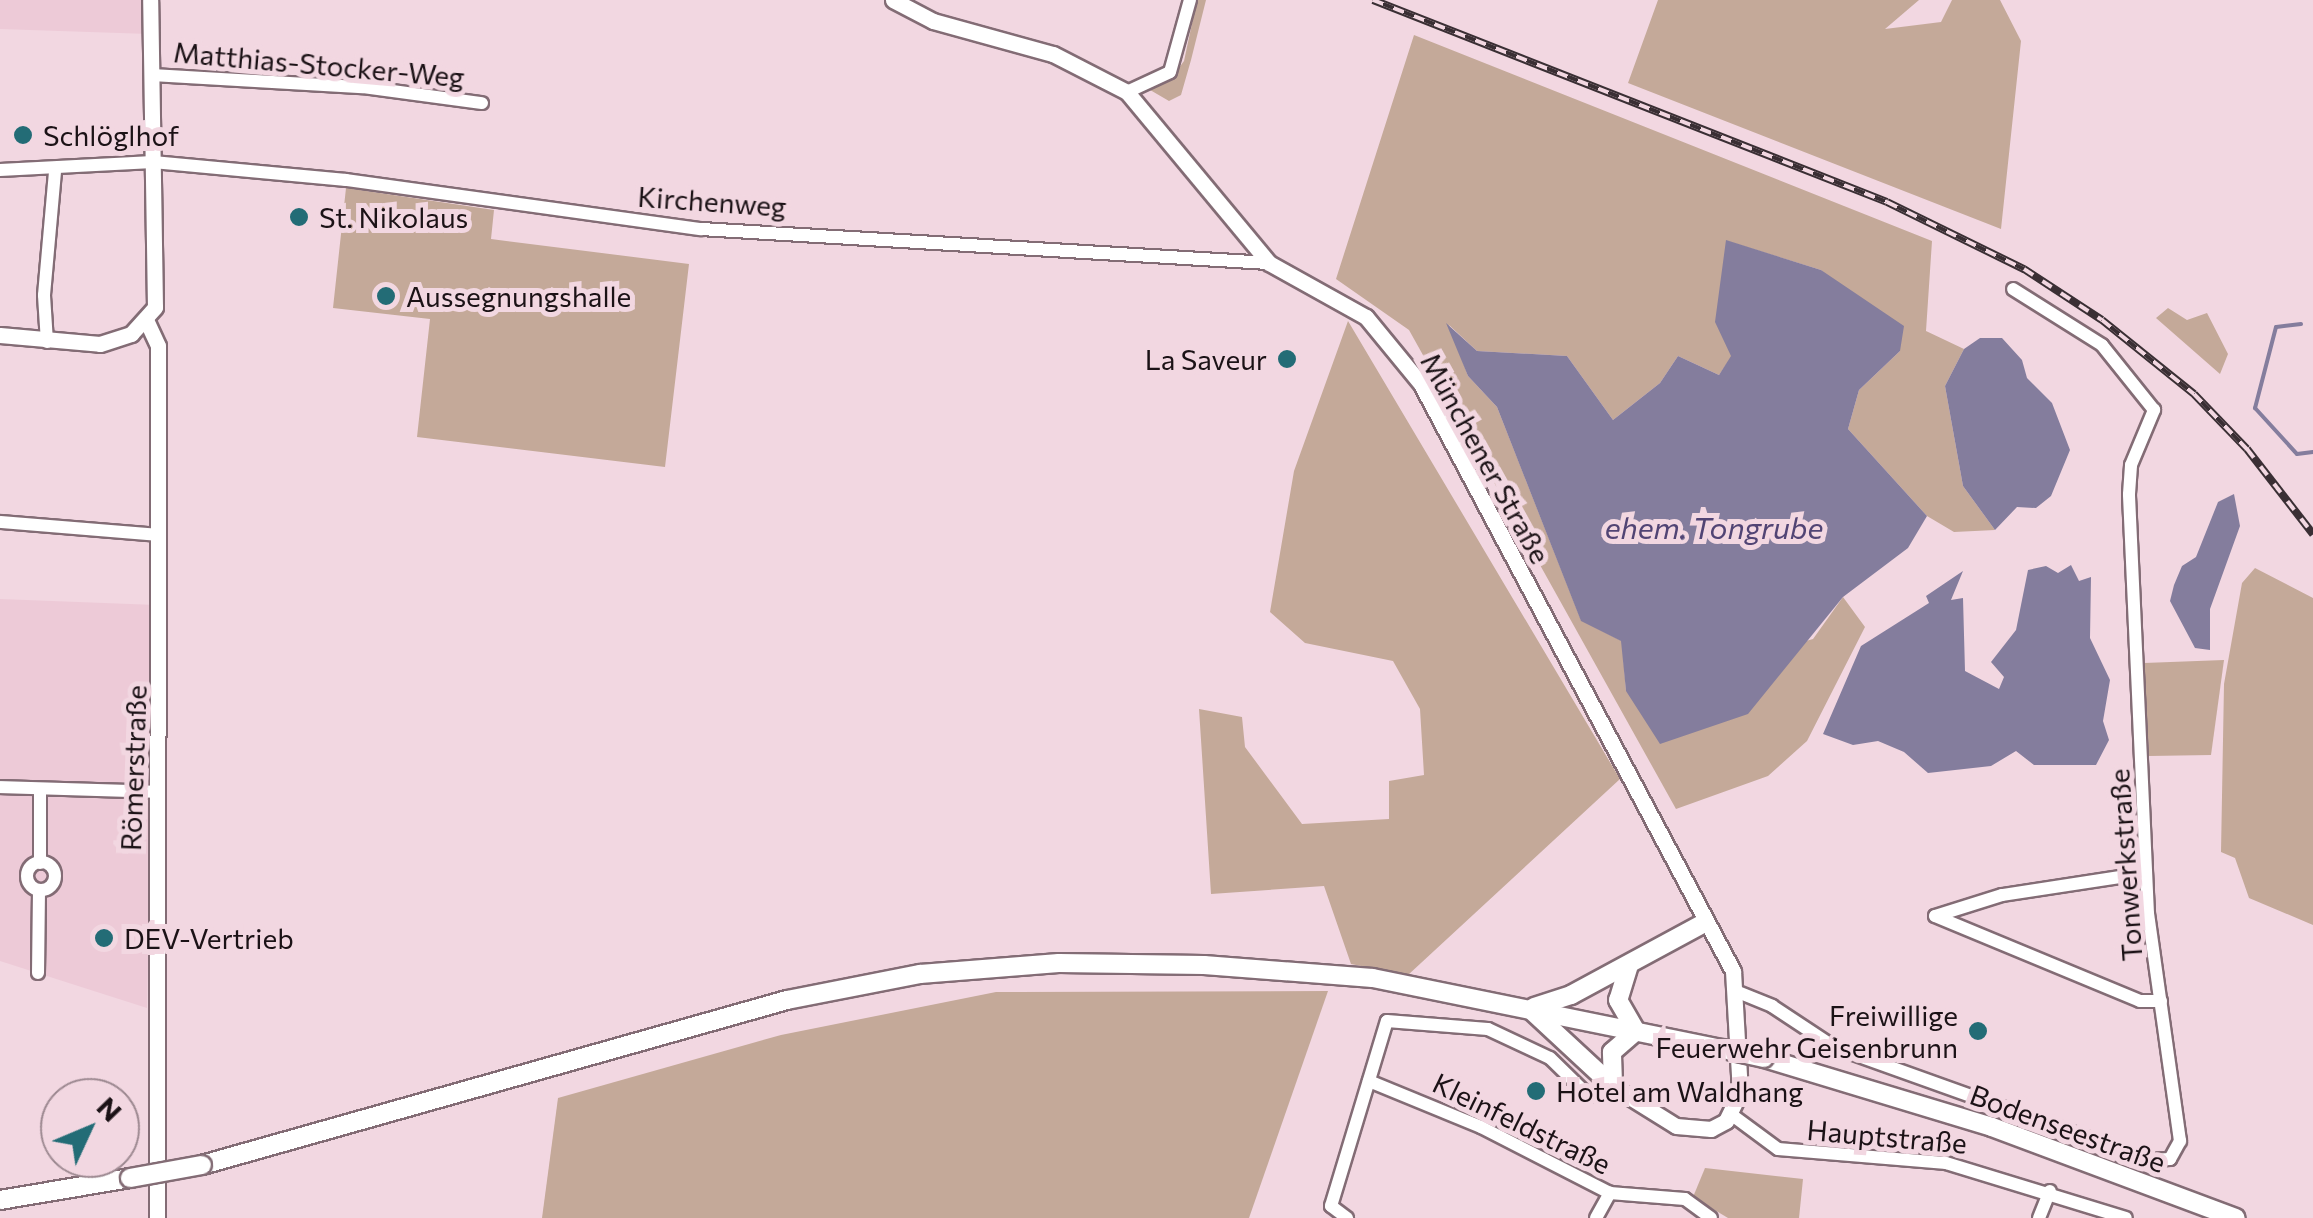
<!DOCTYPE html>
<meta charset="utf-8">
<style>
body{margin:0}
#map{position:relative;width:2313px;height:1218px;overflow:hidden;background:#f2d7e1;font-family:Commissioner,sans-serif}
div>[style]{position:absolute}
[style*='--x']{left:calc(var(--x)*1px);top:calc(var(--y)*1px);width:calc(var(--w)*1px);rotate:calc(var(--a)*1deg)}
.built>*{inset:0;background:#edcad7}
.green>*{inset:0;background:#c4a999}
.water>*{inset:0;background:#847d9d}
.stream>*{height:4px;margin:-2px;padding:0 2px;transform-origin:2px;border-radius:2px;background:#847d9d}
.roads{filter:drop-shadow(2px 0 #836c75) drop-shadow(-2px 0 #836c75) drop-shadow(0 2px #836c75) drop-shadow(0 -2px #836c75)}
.minor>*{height:12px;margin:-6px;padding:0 6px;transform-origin:6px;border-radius:6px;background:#fff}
.minor>.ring{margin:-6px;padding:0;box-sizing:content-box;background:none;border:12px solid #fff;border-radius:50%}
.tertiary>*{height:15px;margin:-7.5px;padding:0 7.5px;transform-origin:7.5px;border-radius:7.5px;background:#fff}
.secondary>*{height:18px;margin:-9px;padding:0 9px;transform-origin:9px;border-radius:9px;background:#fff}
.rail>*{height:8px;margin-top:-4px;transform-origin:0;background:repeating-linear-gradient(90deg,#f2d7e1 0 11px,#3a2f34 0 22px);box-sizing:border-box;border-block:2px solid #3a2f34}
.bridges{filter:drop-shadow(2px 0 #836c75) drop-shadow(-2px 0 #836c75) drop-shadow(0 2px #836c75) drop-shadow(0 -2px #836c75)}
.secondary-bridge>*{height:18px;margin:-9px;padding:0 9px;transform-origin:9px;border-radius:9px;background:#fff}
.dots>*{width:28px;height:28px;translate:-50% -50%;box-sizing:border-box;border:5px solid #f2d7e1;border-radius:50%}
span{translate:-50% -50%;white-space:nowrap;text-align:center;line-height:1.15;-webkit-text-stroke:10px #f2d7e1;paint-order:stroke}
.street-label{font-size:28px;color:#1b1216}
.poi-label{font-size:28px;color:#1b1216}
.left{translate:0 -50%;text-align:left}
.right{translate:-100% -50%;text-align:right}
.water-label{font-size:30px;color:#514474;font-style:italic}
.north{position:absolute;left:40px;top:1078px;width:100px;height:100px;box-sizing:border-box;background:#f2d7e1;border:2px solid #9c8890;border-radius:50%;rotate:46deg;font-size:28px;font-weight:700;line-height:40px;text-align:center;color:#1b1216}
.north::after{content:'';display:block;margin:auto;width:35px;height:45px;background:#236c76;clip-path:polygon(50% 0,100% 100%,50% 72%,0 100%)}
</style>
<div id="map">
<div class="built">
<i style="clip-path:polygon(0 0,148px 0,149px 34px,0 29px)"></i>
<i style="clip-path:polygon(0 599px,156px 605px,147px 1008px,0 961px)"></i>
</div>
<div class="green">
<i style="clip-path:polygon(1197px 0,1206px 0,1191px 60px,1181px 95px,1169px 101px,1145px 87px,1170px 80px,1184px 61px)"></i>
<i style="clip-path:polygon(1658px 0,1919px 0,1885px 29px,1941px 22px,1952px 0,2000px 0,2021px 41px,2001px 229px,1628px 83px)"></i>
<i style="clip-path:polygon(1414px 35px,1932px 241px,1926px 331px,1964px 349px,1945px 386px,1963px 486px,1995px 530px,1954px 532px,1927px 516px,1848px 429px,1859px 390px,1900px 351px,1821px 270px,1727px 241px,1716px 322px,1732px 356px,1719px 375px,1678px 356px,1660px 383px,1613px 420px,1567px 356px,1477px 351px,1449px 325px,1468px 376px,1497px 407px,1581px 620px,1622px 641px,1626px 691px,1813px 639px,1843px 597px,1865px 627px,1807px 741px,1768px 776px,1676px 809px,1409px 330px,1336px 279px)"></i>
<i style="clip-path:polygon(346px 188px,494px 210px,491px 239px,689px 264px,665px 467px,417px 437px,430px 319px,333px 308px)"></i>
<i style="clip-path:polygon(2168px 308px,2187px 320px,2207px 313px,2228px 354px,2220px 374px,2156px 318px)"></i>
<i style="clip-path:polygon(1348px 321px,1620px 779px,1408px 975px,1351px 964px,1324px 886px,1211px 894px,1199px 709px,1242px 717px,1245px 747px,1302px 824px,1389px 819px,1389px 781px,1424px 775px,1420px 709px,1393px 661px,1305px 643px,1270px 612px,1294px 471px)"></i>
<i style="clip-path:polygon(2255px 568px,2313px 598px,2313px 925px,2249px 898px,2235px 858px,2221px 852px,2224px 684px,2242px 583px)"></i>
<i style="clip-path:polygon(2224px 660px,2211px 755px,2149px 756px,2144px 663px)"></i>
<i style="clip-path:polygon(1328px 991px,1249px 1218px,542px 1218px,558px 1098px,781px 1035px,996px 992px)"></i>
<i style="clip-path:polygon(1705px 1168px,1803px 1179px,1799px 1218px,1728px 1218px,1693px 1197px)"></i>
</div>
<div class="water">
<i style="clip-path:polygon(1726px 240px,1821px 270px,1904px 326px,1900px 351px,1859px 390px,1848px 429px,1927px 516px,1908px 548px,1843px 597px,1748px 714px,1660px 744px,1626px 691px,1621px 641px,1581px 621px,1497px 407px,1468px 376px,1446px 323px,1477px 351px,1567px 356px,1613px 420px,1660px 383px,1678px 356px,1719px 375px,1731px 356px,1715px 322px)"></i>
<i style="clip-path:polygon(1980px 338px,2002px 338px,2022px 360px,2027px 378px,2052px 403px,2070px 450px,2051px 496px,2036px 508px,2017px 507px,1995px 530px,1963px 486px,1945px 386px,1964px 349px)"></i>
<i style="clip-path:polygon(2234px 494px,2240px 526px,2210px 609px,2210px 650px,2195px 648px,2170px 601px,2174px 585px,2182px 566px,2196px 557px,2218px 502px)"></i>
<i style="clip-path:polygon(2071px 565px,2079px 581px,2091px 577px,2090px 638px,2110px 680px,2103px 721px,2109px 740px,2096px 765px,2034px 765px,2016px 751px,1991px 766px,1928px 773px,1904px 752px,1878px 741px,1853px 745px,1823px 734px,1861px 646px,1929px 603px,1926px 596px,1963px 571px,1951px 600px,1963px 598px,1965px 671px,1999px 689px,2004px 677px,1991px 662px,2016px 630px,2028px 570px,2046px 566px,2058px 573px)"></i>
</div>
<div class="stream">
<i style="--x:2301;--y:324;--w:25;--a:173"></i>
<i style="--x:2276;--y:327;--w:84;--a:104.5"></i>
<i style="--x:2255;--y:408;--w:62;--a:47.6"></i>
<i style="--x:2297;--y:454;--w:16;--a:-7"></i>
</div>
<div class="roads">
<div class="minor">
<i style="--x:152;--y:75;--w:211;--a:3.3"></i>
<i style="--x:363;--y:87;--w:120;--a:7.7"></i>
<i style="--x:1127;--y:92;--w:47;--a:-24.9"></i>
<i style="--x:1170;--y:72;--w:75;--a:-74.5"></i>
<i style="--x:0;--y:170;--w:153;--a:-3"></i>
<i style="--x:153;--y:162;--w:194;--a:5.3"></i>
<i style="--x:346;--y:180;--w:358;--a:7.9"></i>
<i style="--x:701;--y:229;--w:569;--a:3.43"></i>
<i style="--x:47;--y:342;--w:47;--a:-93.7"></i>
<i style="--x:44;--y:295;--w:123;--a:-84.9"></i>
<i style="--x:0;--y:522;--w:160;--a:4.7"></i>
<i style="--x:0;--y:787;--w:157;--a:1.8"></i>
<i class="ring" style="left:27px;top:862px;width:16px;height:16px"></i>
<i style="--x:40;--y:863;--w:73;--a:-90"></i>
<i style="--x:2146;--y:873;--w:146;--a:171.3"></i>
<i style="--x:2002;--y:895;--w:70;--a:162.6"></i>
<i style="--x:1935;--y:916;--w:222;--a:22.5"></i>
<i style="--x:2140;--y:1001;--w:21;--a:0"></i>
<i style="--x:38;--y:973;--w:83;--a:-89.3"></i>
<i style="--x:1738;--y:992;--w:37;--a:22"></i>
<i style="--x:1772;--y:1006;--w:74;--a:33.5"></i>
<i style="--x:1834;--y:1047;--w:335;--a:19.7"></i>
<i style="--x:2149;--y:1160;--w:21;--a:-3"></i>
<i style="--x:2170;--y:1159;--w:21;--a:-61"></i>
<i style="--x:2180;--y:1141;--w:229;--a:-98"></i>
<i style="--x:2148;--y:914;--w:420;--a:-92.6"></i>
<i style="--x:2129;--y:494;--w:29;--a:-86"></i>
<i style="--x:2131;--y:465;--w:60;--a:-67.3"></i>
<i style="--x:2154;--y:410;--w:83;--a:-128.7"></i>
<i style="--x:2102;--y:345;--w:105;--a:-147.8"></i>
<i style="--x:1369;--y:1081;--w:121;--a:22.3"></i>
<i style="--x:1481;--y:1127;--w:145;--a:27.1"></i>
<i style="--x:1610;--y:1193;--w:75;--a:4.6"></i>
<i style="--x:1685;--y:1199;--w:32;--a:36"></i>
<i style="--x:1732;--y:1115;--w:57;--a:36.5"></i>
<i style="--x:1778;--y:1149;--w:169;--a:4.8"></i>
<i style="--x:1946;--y:1163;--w:188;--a:17"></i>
<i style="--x:1347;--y:1218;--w:20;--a:-143"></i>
<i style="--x:1331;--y:1206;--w:193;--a:-73.2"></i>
<i style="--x:1387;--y:1021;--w:101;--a:4.5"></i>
<i style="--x:1488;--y:1029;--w:68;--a:25.1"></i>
<i style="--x:1550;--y:1058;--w:54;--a:44.3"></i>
<i style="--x:1589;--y:1096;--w:27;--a:-17"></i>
<i style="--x:1596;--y:1218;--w:29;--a:-61"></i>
<i style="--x:2039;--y:1218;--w:29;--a:-68"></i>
</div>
<div class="tertiary">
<i style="--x:893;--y:0;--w:45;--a:27.7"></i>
<i style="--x:933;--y:21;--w:124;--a:15.4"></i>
<i style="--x:1053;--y:54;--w:83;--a:27.2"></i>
<i style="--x:1127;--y:92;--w:222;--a:50.3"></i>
<i style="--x:1269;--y:263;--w:111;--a:29.1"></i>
<i style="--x:1366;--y:317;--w:87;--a:50.6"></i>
<i style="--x:1421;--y:384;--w:665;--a:62.01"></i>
<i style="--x:1733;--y:971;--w:121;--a:86.7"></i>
<i style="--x:1740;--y:1092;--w:32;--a:116"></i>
<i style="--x:1726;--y:1121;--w:17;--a:152"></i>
<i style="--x:1711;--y:1129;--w:35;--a:-175"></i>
<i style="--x:1676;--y:1126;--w:72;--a:-148.1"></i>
<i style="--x:147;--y:322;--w:26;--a:65"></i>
<i style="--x:158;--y:346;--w:872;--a:90.07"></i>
<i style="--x:0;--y:335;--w:100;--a:5.1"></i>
<i style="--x:100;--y:344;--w:33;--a:-18"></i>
<i style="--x:131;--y:334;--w:36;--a:-48"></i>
<i style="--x:155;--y:307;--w:307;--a:-90.9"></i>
</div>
<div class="secondary">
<i style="--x:1629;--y:965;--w:37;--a:107"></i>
<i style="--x:1618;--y:1000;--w:36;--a:60"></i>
<i style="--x:1534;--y:1007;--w:39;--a:-18"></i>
<i style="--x:1571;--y:995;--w:153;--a:-28.4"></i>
<i style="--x:1533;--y:1012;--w:112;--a:42.8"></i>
<i style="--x:1764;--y:1058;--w:238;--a:16.8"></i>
<i style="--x:1992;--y:1127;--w:260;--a:20.5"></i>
<i style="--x:1613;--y:1083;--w:31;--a:-92"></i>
<i style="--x:1612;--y:1052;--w:32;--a:-41"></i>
<i style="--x:202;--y:1165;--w:608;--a:-15.75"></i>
<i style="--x:787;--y:1000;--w:136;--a:-11.1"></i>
<i style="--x:920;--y:974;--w:139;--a:-4.5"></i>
<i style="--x:1059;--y:963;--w:145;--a:0.8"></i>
<i style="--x:1204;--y:965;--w:169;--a:4.4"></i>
<i style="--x:1373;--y:978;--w:357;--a:11.5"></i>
<i style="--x:0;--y:1200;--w:132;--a:-9.6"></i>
</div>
</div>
<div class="rail">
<i style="--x:1373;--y:0;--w:552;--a:21.45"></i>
<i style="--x:1887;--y:202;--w:153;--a:26.1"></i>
<i style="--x:2024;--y:269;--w:93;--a:33.2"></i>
<i style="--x:2102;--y:320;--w:118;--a:38.8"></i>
<i style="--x:2194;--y:394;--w:76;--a:46.1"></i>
<i style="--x:2247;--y:449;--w:108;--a:52.2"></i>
</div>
<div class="bridges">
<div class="secondary-bridge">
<i style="--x:1723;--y:1049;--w:42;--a:12.4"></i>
<i style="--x:130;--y:1178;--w:73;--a:-10.2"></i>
</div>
</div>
<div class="dots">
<i style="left:23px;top:135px;background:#236c76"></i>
<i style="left:299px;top:217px;background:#236c76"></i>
<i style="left:386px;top:296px;background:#236c76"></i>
<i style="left:1287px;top:359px;background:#236c76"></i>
<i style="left:104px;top:938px;background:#236c76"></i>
<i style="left:1978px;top:1031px;background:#236c76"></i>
<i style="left:1536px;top:1091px;background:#236c76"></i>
</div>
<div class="street-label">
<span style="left:319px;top:64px;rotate:5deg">Matthias-Stocker-Weg</span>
<span style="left:712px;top:201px;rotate:4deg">Kirchenweg</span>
<span style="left:1486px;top:458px;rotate:61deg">Münchener Straße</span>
<span style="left:133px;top:768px;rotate:-88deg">Römerstraße</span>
<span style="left:2125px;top:865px;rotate:-94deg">Tonwerkstraße</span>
<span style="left:1522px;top:1123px;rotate:26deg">Kleinfeldstraße</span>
<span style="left:2068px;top:1128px;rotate:20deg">Bodenseestraße</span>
<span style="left:1887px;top:1136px;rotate:5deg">Hauptstraße</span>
</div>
<div class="poi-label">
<span class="left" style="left:43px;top:135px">Schlöglhof</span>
<span class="left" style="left:319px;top:217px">St. Nikolaus</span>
<span class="left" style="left:406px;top:296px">Aussegnungshalle</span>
<span class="right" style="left:1267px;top:359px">La Saveur</span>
<span class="left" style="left:124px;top:938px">DEV-Vertrieb</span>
<span class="right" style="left:1958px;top:1031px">Freiwillige<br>Feuerwehr Geisenbrunn</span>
<span class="left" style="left:1556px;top:1091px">Hotel am Waldhang</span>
</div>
<div class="water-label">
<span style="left:1714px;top:527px">ehem. Tongrube</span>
</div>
<div class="north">N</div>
</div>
